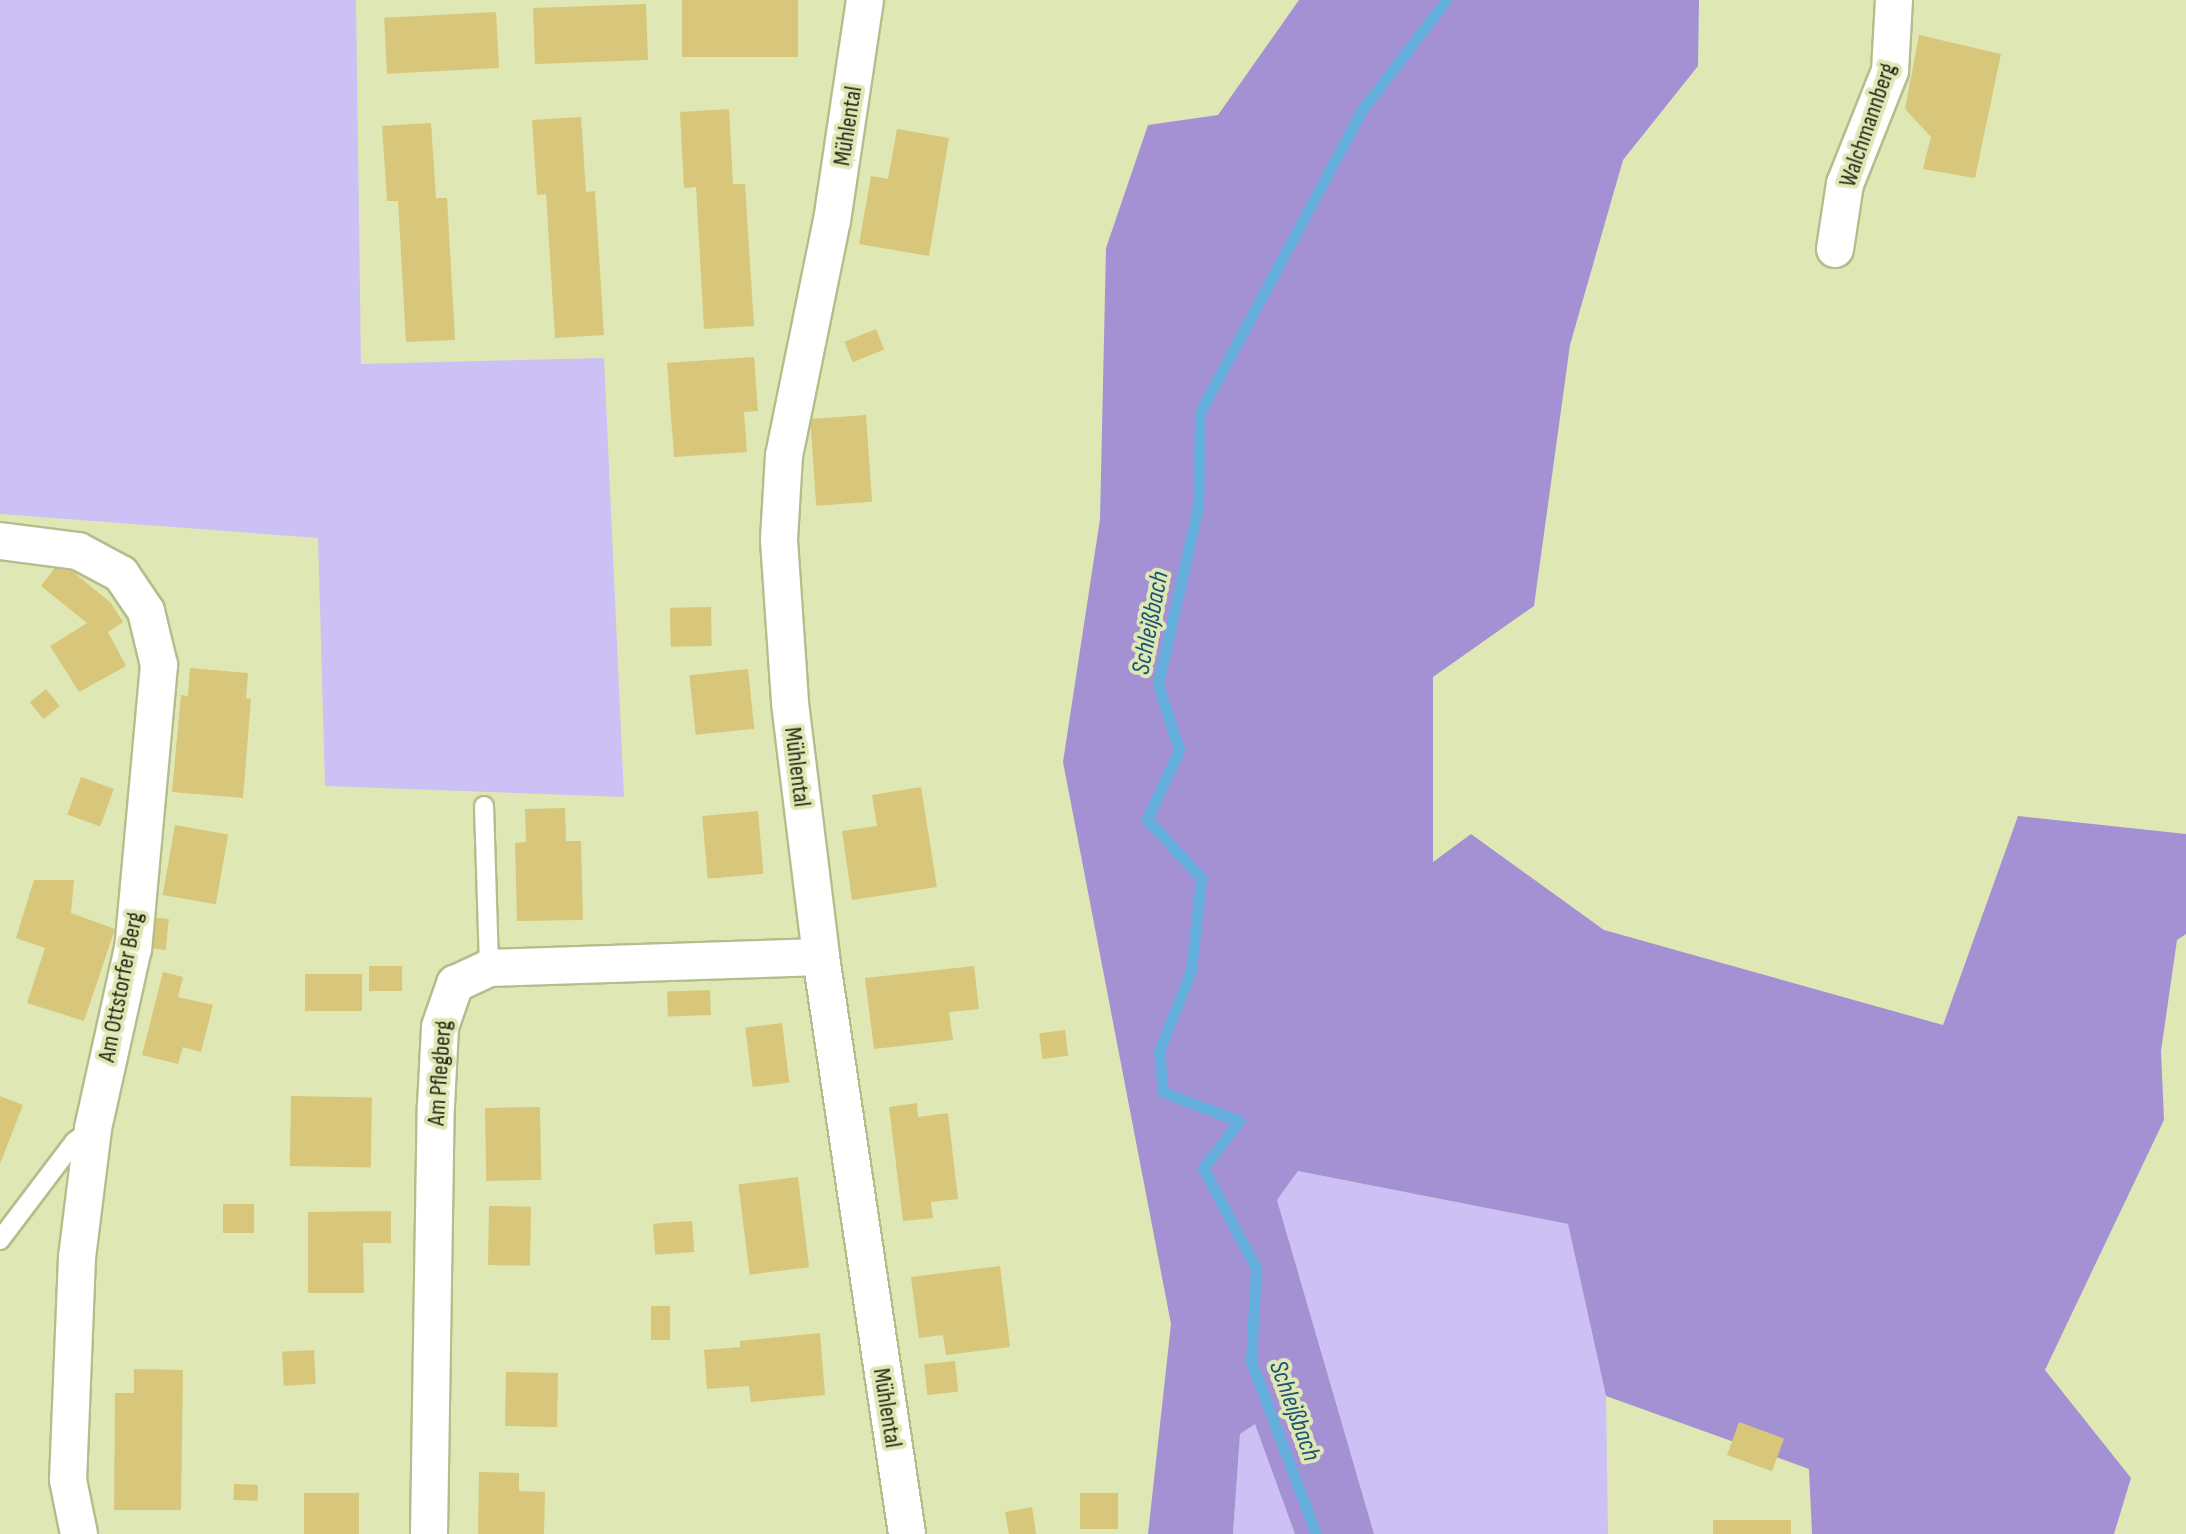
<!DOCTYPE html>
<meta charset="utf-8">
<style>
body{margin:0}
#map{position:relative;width:2186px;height:1534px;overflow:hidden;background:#dfe8b5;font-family:"Sofia Sans Condensed",sans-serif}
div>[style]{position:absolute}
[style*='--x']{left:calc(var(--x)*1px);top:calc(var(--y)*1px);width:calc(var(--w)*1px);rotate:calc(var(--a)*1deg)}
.green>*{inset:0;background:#cdc0f5}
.forest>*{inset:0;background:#a391d4}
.stream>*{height:11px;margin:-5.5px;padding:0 5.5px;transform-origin:5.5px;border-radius:5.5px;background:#64afdb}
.building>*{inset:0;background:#d8c67a;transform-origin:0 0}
.roads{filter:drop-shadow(2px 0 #b5bd8c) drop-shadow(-2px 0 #b5bd8c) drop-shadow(0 2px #b5bd8c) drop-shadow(0 -2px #b5bd8c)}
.lane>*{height:18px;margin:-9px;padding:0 9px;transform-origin:9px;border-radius:9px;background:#fff}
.street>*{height:36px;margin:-18px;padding:0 18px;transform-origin:18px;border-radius:18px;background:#fff}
span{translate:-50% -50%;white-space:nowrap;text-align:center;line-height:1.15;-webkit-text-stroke:8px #dfe8b5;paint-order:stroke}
.street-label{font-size:24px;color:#262916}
.water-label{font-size:26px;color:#1b5573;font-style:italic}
</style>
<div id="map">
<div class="green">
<i style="clip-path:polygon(0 0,356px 0,361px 364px,604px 358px,624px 797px,325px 786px,318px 538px,0 514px)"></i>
<i style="clip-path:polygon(1298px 1171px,1568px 1224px,1606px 1396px,1608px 1534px,1374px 1534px,1277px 1200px)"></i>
<i style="clip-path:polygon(1256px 1423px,1295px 1534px,1233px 1534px,1240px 1434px)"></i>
</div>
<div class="forest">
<i style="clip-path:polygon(1299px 0,1699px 0,1698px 66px,1623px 160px,1570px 345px,1534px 606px,1433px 677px,1433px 862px,1471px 834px,1604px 930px,1943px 1025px,2018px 816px,2186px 834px,2186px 934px,2177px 940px,2161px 1051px,2164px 1120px,2045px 1370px,2131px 1478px,2114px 1534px,1812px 1534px,1809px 1469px,1606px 1396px,1568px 1224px,1298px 1171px,1277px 1200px,1374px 1534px,1295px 1534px,1255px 1424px,1240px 1434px,1233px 1534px,1148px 1534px,1171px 1324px,1063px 762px,1100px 519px,1106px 248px,1148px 125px,1218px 115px)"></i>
</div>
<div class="stream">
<i style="--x:1316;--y:1534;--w:185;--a:-110.6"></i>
<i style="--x:1251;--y:1361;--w:93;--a:-86.9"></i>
<i style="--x:1256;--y:1268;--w:113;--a:-117.9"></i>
<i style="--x:1203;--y:1168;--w:59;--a:-52.5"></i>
<i style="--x:1239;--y:1121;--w:81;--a:-159.1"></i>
<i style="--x:1163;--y:1092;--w:41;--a:-95.6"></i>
<i style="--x:1159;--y:1051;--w:87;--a:-68.4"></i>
<i style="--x:1191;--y:970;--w:93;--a:-83.8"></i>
<i style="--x:1201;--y:878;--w:80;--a:-132.5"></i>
<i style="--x:1147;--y:819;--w:76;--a:-65.1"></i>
<i style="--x:1179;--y:750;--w:69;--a:-107.7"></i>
<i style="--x:1158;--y:684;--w:182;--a:-77.3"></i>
<i style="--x:1198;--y:506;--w:94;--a:-88.8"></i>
<i style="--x:1200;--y:412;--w:343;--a:-61.8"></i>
<i style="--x:1362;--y:110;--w:138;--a:-52.6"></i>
</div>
<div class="building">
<i style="left:682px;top:0;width:116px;height:57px"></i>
<i style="left:646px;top:4px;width:56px;height:113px;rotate:88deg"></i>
<i style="left:496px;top:12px;width:56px;height:112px;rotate:87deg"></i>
<i style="clip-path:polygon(1919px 35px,2001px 54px,1975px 178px,1923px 169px,1931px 137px,1905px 109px)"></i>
<i style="clip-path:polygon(729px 109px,733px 184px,745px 184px,754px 326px,704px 329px,696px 187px,684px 188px,680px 112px)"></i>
<i style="clip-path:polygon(581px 117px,586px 192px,595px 191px,604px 335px,555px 338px,546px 194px,537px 195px,532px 120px)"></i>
<i style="clip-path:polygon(431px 123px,436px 198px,447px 198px,455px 340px,406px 342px,398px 201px,387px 201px,382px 126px)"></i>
<i style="clip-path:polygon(897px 129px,949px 138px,929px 256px,859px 244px,871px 176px,888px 179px)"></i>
<i style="left:876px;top:329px;width:22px;height:34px;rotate:68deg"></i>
<i style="clip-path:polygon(754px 357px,758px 411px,744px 412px,747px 452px,674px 457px,667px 363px)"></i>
<i style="left:866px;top:415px;width:87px;height:56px;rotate:86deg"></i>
<i style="clip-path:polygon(60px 561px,111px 603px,123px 622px,108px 632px,126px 666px,79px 692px,50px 646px,87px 623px,41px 586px)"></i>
<i style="left:711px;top:607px;width:39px;height:41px;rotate:89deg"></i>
<i style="clip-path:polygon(190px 668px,248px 673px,246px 698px,251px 699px,243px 798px,172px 792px,181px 695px,188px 696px)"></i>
<i style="left:748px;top:669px;width:60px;height:59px;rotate:84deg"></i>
<i style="left:46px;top:689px;width:22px;height:21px;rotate:51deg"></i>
<i style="left:81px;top:777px;width:35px;height:40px;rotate:20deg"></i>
<i style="clip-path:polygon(921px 787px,937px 887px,852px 900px,842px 831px,877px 826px,872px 795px)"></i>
<i style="clip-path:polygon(565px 808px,566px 841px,581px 841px,583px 920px,517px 921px,515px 843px,526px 842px,525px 809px)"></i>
<i style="left:758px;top:811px;width:63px;height:56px;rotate:85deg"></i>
<i style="left:175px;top:825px;width:54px;height:71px;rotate:10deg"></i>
<i style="clip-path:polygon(34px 880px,74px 880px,71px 913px,115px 929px,84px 1021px,27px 1003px,45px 948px,16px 938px)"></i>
<i style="left:149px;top:917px;width:20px;height:31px;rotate:6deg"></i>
<i style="left:369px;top:966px;width:33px;height:25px"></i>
<i style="clip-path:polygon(974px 966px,979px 1009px,949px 1012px,953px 1040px,874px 1049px,865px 978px)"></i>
<i style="clip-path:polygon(163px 972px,183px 977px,178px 997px,213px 1005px,201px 1052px,183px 1047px,178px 1064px,142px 1055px)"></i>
<i style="left:305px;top:974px;width:57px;height:37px"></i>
<i style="left:710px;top:990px;width:25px;height:43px;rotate:88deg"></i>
<i style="left:782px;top:1023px;width:60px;height:37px;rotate:83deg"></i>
<i style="left:1065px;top:1030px;width:26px;height:26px;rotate:83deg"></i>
<i style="clip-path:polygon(0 1096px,23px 1105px,0 1164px)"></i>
<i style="left:291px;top:1096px;width:81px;height:70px;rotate:1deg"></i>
<i style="clip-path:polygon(917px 1103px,918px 1117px,948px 1113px,958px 1199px,931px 1202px,933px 1218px,903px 1221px,889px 1107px)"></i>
<i style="left:540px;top:1107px;width:73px;height:55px;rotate:89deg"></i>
<i style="left:798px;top:1177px;width:91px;height:60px;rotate:83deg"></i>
<i style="left:223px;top:1204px;width:31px;height:29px"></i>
<i style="left:489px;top:1206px;width:42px;height:59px;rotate:1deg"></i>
<i style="clip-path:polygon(391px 1211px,391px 1243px,363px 1243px,364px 1293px,308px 1293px,308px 1212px)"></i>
<i style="left:692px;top:1221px;width:31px;height:39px;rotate:86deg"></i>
<i style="clip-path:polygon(1000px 1266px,1010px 1347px,946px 1355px,943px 1335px,919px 1338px,911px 1277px)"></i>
<i style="left:670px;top:1306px;width:34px;height:19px;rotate:90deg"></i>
<i style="clip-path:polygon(820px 1333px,825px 1395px,751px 1402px,749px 1386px,707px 1389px,704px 1350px,740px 1347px,740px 1341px)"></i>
<i style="left:314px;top:1350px;width:34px;height:32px;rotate:87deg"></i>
<i style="left:955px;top:1361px;width:31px;height:31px;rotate:84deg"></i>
<i style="clip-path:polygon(134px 1369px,183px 1370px,181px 1510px,114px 1510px,115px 1393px,134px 1393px)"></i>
<i style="left:506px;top:1372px;width:52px;height:54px;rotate:1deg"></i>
<i style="left:1739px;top:1422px;width:48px;height:35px;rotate:20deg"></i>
<i style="clip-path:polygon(479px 1472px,519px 1473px,519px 1491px,545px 1492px,544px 1534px,478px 1534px)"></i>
<i style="left:234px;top:1484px;width:24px;height:16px;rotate:2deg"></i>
<i style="left:304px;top:1493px;width:55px;height:41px"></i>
<i style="left:1118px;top:1493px;width:36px;height:38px;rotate:90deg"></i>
<i style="clip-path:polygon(1032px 1507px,1036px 1534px,1009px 1534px,1005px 1512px)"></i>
<i style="left:1791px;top:1520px;width:14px;height:78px;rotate:90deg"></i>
</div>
<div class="roads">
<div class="lane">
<i style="--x:484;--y:806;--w:162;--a:88.2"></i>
<i style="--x:0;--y:1240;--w:123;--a:-52.9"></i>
<i style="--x:74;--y:1142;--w:20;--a:-37"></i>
</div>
<div class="street">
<i style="--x:865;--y:0;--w:222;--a:98.5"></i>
<i style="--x:832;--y:220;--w:240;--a:101.5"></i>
<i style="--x:784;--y:455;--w:85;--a:93.4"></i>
<i style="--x:779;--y:540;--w:163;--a:86.1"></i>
<i style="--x:790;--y:703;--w:256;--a:83"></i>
<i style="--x:821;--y:957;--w:583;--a:81.52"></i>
<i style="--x:1835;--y:249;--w:66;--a:-81.3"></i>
<i style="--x:1845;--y:184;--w:122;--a:-68.3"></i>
<i style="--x:1890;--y:71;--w:71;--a:-86.8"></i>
<i style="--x:0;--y:541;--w:79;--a:7.3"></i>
<i style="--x:78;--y:551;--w:49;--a:28.1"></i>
<i style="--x:121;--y:574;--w:45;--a:56"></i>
<i style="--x:146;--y:611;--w:56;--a:76.5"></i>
<i style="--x:159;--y:665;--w:284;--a:95.2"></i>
<i style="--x:133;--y:948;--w:185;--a:102.5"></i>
<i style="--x:93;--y:1129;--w:129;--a:97.1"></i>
<i style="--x:77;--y:1257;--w:223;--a:92.3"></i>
<i style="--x:68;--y:1480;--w:55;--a:78.5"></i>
<i style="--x:429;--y:1534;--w:428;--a:-89.1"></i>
<i style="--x:436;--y:1106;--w:79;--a:-87.1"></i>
<i style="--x:440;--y:1027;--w:46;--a:-70.8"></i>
<i style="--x:455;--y:984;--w:38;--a:-25"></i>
<i style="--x:489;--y:968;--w:332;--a:-1.9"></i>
</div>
</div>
<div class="street-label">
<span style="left:1868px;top:125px;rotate:-71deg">Walchmannberg</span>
<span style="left:848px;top:126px;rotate:-81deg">Mühlental</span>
<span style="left:797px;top:767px;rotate:83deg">Mühlental</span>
<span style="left:121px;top:987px;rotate:-79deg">Am Ottstorfer Berg</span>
<span style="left:440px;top:1073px;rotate:-86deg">Am Pflegberg</span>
<span style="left:887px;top:1408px;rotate:81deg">Mühlental</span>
</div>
<div class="water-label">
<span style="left:1151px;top:623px;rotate:-79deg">Schleißbach</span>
<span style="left:1294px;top:1411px;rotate:70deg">Schleißbach</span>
</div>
</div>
